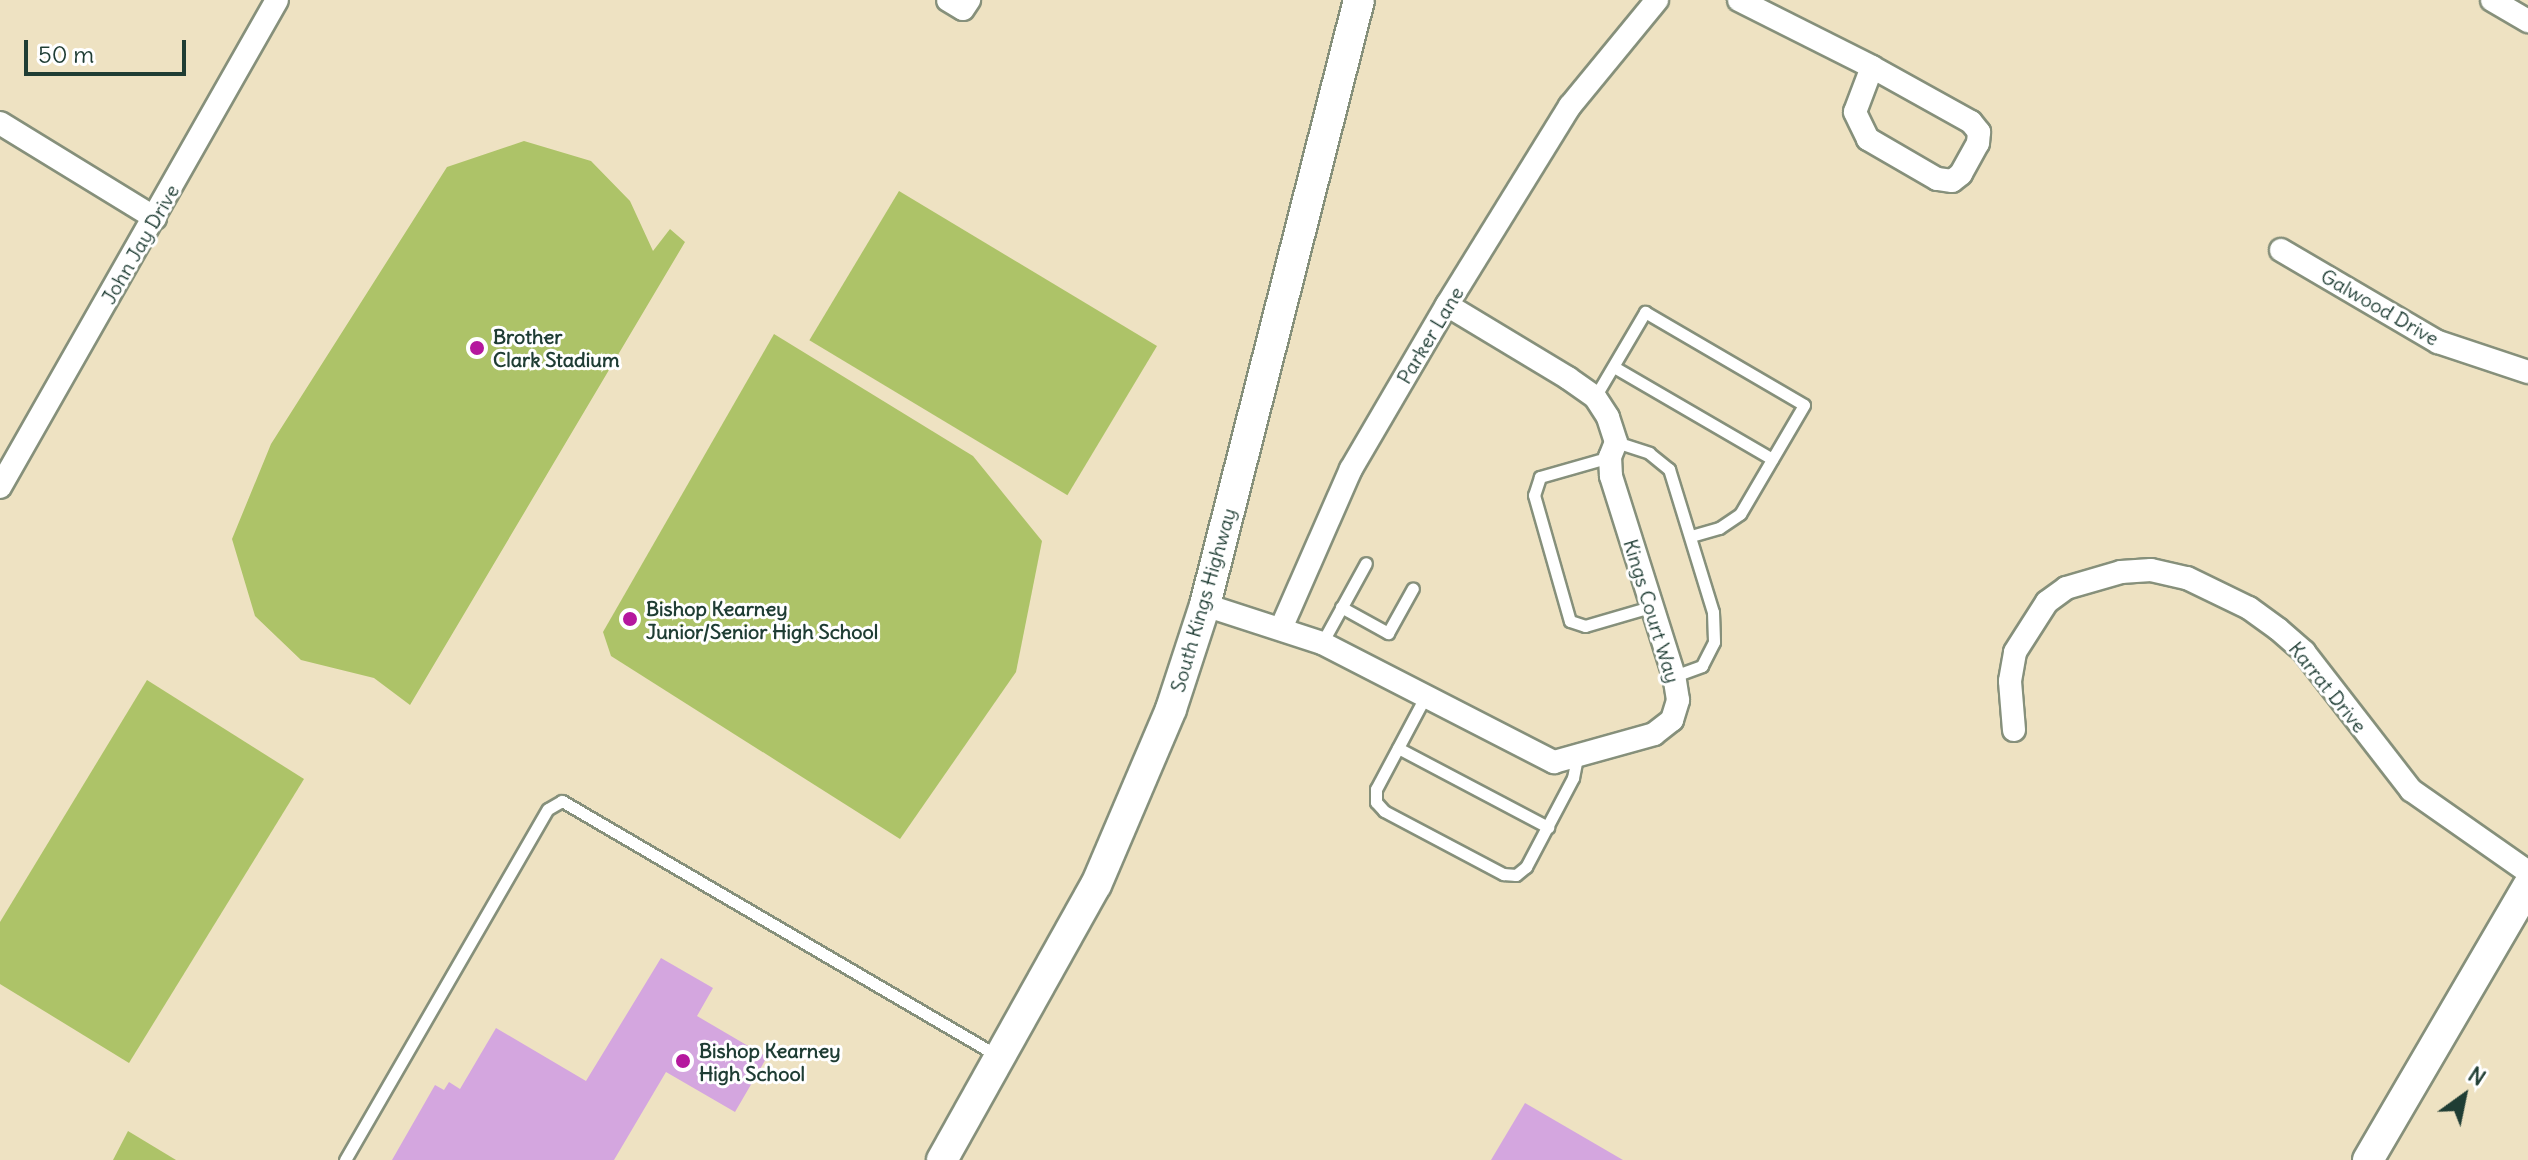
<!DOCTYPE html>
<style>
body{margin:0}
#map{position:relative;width:2528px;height:1160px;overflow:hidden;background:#eee2c2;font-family:Delius,sans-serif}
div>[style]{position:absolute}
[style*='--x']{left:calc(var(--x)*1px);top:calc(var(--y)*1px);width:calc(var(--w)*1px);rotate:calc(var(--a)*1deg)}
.green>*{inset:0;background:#adc368;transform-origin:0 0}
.building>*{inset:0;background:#d4a6df}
.roads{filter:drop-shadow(2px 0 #86907b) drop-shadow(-2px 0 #86907b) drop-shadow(0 2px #86907b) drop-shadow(0 -2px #86907b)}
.lane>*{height:11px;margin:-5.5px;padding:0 5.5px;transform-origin:5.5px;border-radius:5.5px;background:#fff}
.street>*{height:22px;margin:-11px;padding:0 11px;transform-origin:11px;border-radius:11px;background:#fff}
.secondary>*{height:30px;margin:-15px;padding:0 15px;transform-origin:15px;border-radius:15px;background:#fff}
.dots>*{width:22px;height:22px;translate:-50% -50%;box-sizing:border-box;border:4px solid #fff;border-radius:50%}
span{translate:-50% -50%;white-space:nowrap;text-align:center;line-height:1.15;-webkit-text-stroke:6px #fff;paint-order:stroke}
.street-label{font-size:20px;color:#1f3d34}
.poi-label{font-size:20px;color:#1f3d34;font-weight:700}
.left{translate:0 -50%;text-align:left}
.north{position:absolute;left:2424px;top:1056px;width:80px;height:80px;-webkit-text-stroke:6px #fff;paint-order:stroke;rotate:33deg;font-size:22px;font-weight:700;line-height:32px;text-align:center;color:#1f3d34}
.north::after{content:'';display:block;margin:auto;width:28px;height:36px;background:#1f3d34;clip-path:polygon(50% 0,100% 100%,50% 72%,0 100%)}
.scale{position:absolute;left:24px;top:40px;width:162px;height:36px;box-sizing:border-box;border:4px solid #1f3d34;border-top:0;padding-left:10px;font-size:24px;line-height:28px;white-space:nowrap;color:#1f3d34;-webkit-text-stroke:6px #fff;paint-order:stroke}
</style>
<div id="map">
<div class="green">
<i style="clip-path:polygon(524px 141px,591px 161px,630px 201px,653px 251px,670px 229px,685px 242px,410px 705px,374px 678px,301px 660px,255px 616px,232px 539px,271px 444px,447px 167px)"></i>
<i style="left:899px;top:191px;width:301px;height:174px;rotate:31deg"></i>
<i style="clip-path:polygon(774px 334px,973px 456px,1042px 541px,1016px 672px,900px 839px,611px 656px,603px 632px)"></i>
<i style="clip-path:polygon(147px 680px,304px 779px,129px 1063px,0 984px,0 922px)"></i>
<i style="clip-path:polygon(128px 1131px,176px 1160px,113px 1160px)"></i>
</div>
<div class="building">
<i style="clip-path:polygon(661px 958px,713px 988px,697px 1016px,767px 1057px,735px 1112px,666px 1072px,614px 1160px,392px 1160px,435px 1085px,444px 1090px,449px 1082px,460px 1089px,496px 1028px,586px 1081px)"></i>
<i style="clip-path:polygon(1525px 1103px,1623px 1160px,1491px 1160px)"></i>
</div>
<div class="roads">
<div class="lane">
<i style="--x:1614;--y:367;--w:183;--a:30.2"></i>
<i style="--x:1595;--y:397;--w:99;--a:-59.5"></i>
<i style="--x:1645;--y:312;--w:184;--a:30.3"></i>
<i style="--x:1804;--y:405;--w:126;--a:120.4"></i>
<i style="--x:1740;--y:514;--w:25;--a:146"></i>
<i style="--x:1719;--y:528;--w:29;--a:164"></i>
<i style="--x:1616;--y:442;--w:35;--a:18"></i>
<i style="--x:1649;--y:453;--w:26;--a:39"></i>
<i style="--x:1669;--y:469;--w:150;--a:72.9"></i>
<i style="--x:1713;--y:612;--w:30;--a:88"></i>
<i style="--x:1714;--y:642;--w:27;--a:117"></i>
<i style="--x:1702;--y:666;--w:30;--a:160"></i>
<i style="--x:1610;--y:457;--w:73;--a:164.1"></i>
<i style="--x:1540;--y:477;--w:19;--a:108"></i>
<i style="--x:1534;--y:495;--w:131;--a:74.1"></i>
<i style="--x:1570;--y:621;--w:16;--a:18"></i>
<i style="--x:1585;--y:626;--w:68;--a:-16.3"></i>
<i style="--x:1341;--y:607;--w:54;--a:29"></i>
<i style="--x:1388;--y:633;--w:51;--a:-60.9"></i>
<i style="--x:1322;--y:643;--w:91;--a:-61.2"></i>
<i style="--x:1425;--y:697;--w:104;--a:118"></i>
<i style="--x:1376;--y:789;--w:13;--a:90"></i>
<i style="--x:1376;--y:802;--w:12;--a:48"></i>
<i style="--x:1384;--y:811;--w:135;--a:27.9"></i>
<i style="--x:1503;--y:874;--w:13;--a:4"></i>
<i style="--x:1516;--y:875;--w:13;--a:-39"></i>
<i style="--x:1526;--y:867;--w:101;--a:-62.2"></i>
<i style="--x:1573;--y:778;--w:21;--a:-79"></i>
<i style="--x:1398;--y:748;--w:170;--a:27.8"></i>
<i style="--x:345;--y:1160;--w:405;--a:-60"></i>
<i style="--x:548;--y:809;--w:16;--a:-30"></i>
<i style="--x:562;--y:801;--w:505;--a:30.32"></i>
</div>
<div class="street">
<i style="--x:948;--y:0;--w:17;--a:31"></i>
<i style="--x:963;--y:9;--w:11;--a:-56"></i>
<i style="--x:1739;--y:0;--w:149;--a:26.7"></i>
<i style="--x:2492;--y:0;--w:42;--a:30.3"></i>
<i style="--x:1872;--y:67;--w:113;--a:29.1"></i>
<i style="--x:1971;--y:122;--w:13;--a:51"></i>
<i style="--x:1979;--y:132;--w:11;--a:95"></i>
<i style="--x:1978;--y:143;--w:35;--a:119"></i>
<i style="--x:1961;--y:174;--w:11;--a:142"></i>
<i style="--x:1952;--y:181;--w:15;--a:-172"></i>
<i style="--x:1937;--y:179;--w:80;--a:-149.9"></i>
<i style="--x:1868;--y:139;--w:30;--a:-116"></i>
<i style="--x:1855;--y:112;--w:48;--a:-69.3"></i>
<i style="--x:0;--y:123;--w:182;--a:31.5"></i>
<i style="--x:2281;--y:250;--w:182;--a:30.4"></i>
<i style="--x:2438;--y:342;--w:95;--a:18.4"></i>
<i style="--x:0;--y:487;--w:560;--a:-60.37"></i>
<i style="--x:1205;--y:605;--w:123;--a:18"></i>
<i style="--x:1322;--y:643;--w:261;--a:27.2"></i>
<i style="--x:1554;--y:762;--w:104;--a:-15.6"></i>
<i style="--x:1654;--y:734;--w:23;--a:-38"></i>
<i style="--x:1672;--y:720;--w:21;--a:-73"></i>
<i style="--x:1678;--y:700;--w:24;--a:-99"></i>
<i style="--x:1674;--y:676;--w:210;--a:-107.5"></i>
<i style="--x:1611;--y:476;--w:19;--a:-93"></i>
<i style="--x:1610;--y:457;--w:16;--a:-68"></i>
<i style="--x:1616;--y:442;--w:26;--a:-108"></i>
<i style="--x:1608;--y:417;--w:24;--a:-123"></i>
<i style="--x:1595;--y:397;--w:33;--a:-145"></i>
<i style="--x:1568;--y:378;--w:141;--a:-148.9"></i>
<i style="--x:1282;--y:626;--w:171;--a:-66.3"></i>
<i style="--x:1351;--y:469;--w:190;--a:-59.7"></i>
<i style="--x:1447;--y:305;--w:234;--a:-58.3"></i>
<i style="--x:1570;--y:106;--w:137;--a:-50.6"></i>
<i style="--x:2014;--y:730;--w:49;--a:-94.7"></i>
<i style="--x:2010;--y:681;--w:29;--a:-80"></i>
<i style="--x:2015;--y:652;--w:59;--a:-57.4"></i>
<i style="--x:2047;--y:602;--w:24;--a:-36"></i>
<i style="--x:2066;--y:588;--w:57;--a:-16.2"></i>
<i style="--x:2121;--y:572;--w:30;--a:-4"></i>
<i style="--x:2151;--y:570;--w:37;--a:13"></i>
<i style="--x:2187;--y:578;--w:69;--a:25.8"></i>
<i style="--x:2249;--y:608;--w:36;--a:36"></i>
<i style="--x:2278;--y:629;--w:35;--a:41"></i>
<i style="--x:2304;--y:652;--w:175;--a:52.2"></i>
<i style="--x:2411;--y:790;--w:143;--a:35"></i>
</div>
<div class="secondary">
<i style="--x:942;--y:1160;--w:315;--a:-60.8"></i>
<i style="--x:1096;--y:885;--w:191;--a:-66.9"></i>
<i style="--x:1171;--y:709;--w:109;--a:-71.9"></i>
<i style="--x:1205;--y:605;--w:624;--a:-75.72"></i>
<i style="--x:2368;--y:1160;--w:317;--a:-59.7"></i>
</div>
</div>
<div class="dots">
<i style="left:477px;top:348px;background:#b5179e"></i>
<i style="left:630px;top:619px;background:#b5179e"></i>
<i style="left:683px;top:1061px;background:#b5179e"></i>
</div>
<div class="street-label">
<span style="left:140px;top:244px;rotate:-60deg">John Jay Drive</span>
<span style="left:2380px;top:307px;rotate:30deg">Galwood Drive</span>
<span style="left:1430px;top:335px;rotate:-59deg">Parker Lane</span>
<span style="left:1203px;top:600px;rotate:-74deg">South Kings Highway</span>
<span style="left:1652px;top:611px;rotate:73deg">Kings Court Way</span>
<span style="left:2328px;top:687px;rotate:51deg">Karrat Drive</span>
</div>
<div class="poi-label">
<span class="left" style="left:493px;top:348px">Brother<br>Clark Stadium</span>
<span class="left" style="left:646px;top:620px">Bishop Kearney<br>Junior/Senior High School</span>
<span class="left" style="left:699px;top:1062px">Bishop Kearney<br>High School</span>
</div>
<div class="north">N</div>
<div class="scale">50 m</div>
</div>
